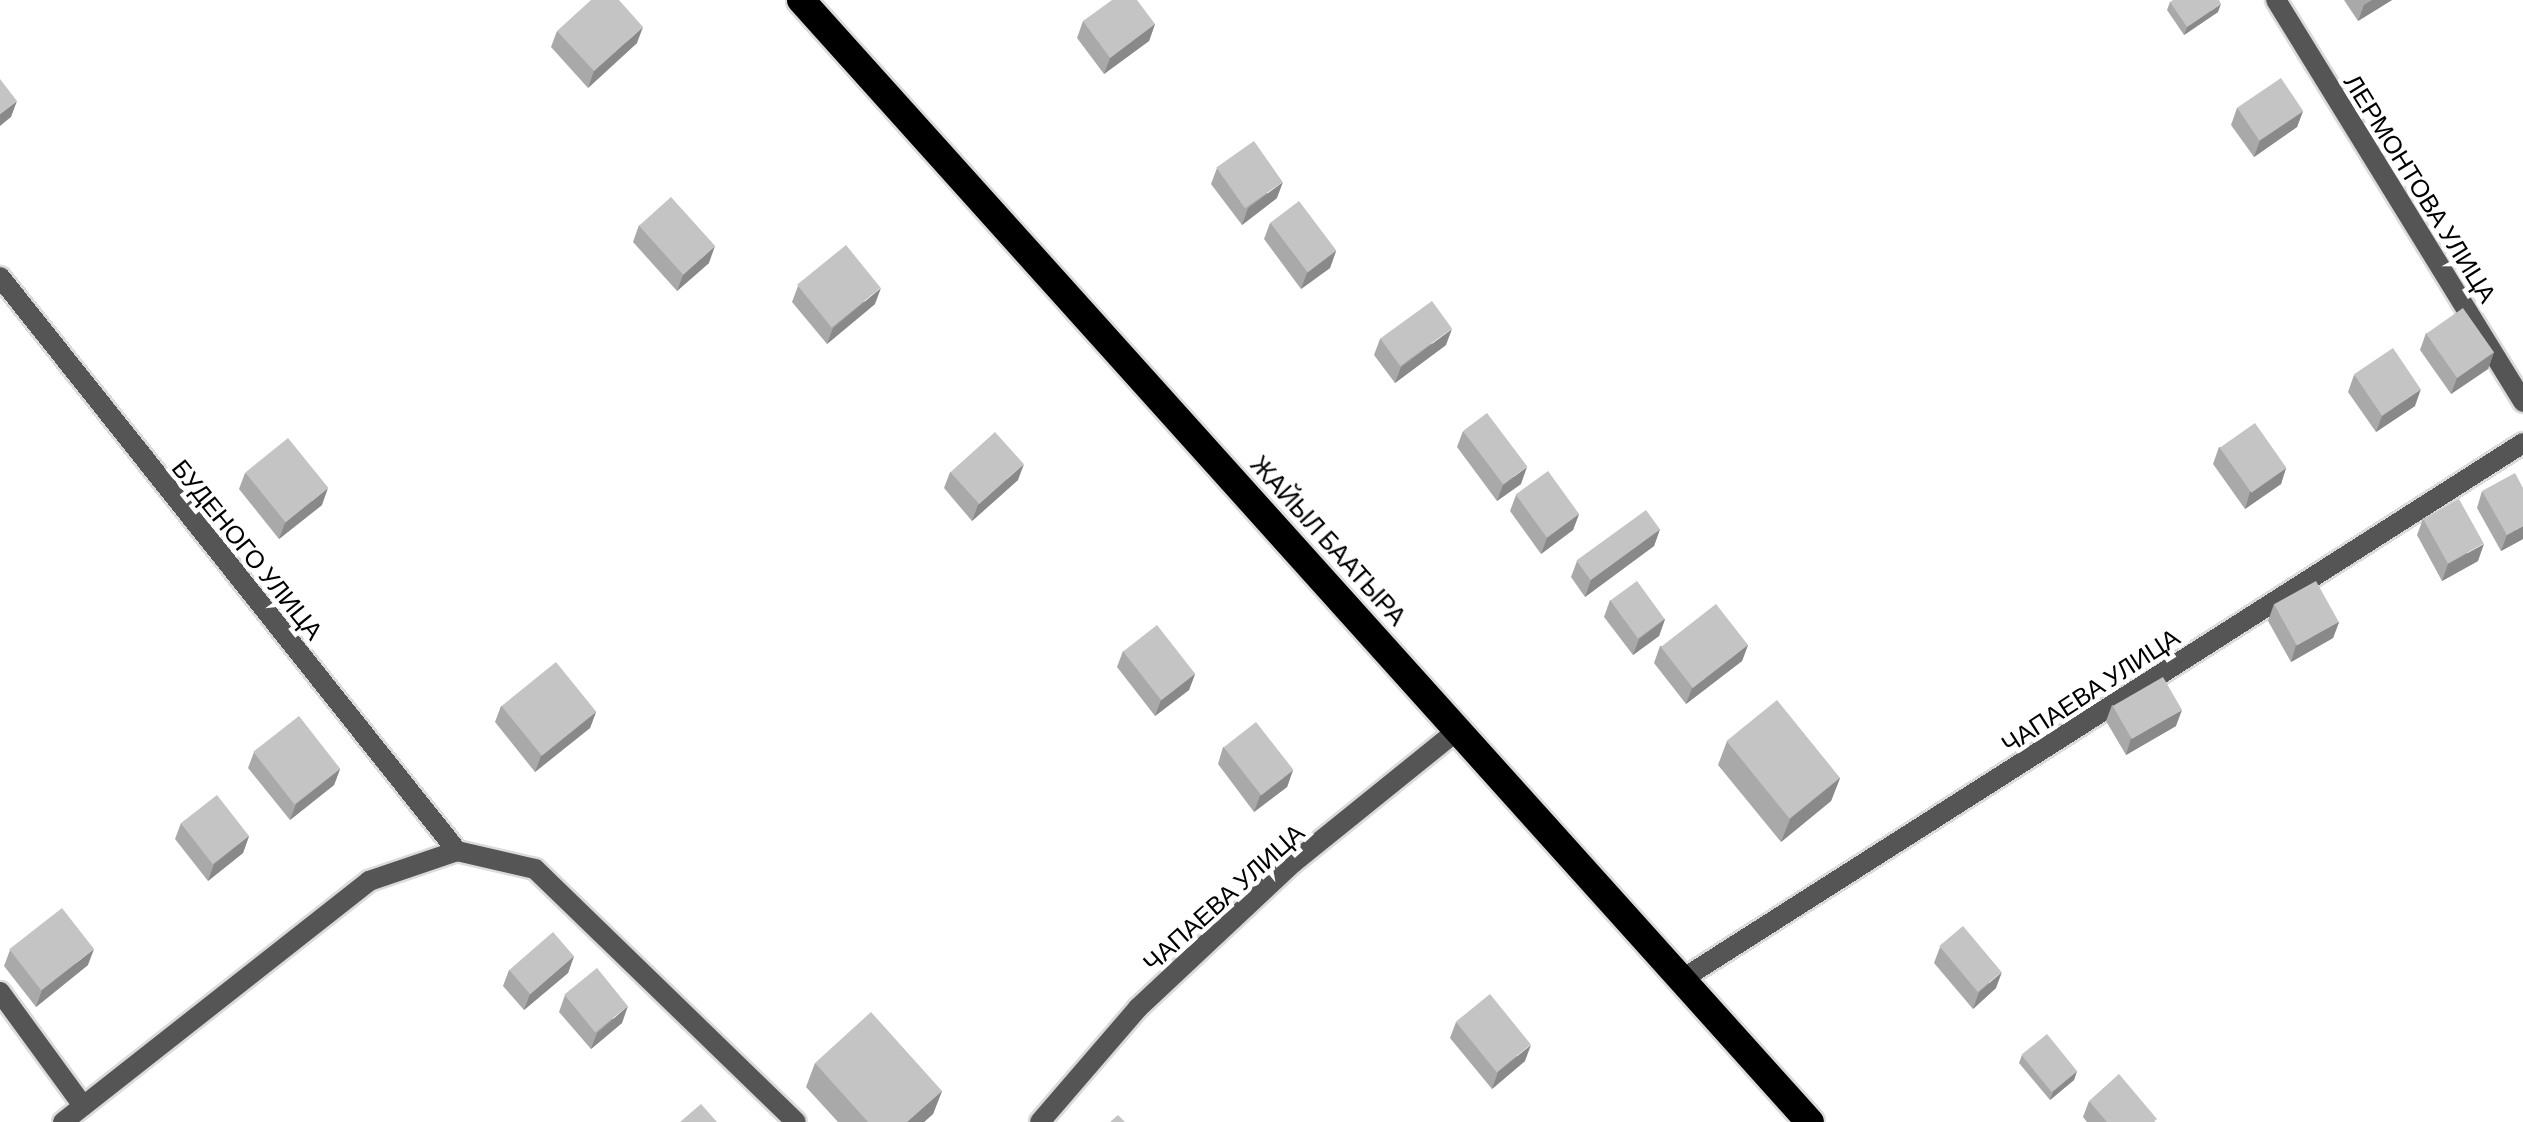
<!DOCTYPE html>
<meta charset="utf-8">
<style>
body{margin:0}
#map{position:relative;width:2523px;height:1122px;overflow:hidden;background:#fff;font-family:Barlow,sans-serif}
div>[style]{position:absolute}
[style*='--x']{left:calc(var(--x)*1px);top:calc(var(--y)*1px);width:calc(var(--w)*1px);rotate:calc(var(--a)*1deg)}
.roads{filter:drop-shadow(2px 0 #dbdbdb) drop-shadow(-2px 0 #dbdbdb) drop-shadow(0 2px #dbdbdb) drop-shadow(0 -2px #dbdbdb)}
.minor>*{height:20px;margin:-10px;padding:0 10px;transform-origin:10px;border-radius:10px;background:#555}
.tertiary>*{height:20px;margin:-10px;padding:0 10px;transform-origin:10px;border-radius:10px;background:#555}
.trunk>*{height:28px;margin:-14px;padding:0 14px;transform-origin:14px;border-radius:14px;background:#000}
.wall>*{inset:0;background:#a9a9a9}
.shaded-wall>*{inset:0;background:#898989}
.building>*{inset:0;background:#c4c4c4;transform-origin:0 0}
span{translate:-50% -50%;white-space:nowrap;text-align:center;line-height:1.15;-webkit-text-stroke:9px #fff;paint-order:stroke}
.street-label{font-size:25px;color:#000}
</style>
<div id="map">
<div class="roads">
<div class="minor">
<i style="--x:2276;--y:0;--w:472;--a:58.4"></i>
<i style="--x:0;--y:277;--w:734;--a:51.47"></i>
<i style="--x:1684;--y:978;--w:995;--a:-32.52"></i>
<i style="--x:0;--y:992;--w:141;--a:53.9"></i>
<i style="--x:63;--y:1122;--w:390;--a:-38.2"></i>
<i style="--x:369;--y:881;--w:93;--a:-18.8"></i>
<i style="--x:457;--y:851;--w:80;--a:13"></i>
<i style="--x:535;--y:869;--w:363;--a:44.1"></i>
</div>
<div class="tertiary">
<i style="--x:1040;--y:1122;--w:150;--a:-49.3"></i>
<i style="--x:1138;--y:1008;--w:212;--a:-43.1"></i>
<i style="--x:1293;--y:863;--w:213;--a:-38.9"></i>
</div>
<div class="trunk">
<i style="--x:801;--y:0;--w:1509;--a:48.04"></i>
</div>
</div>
<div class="wall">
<i style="clip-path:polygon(2344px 0,2392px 0,2358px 21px)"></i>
<i style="clip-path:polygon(2170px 2px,2218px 12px,2184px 35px,2167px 10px)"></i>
<i style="clip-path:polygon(1083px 21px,1155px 24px,1149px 41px,1104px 74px,1077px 38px)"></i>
<i style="clip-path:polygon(557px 31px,637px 43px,588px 88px,551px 47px)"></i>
<i style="clip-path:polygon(2237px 108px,2303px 111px,2297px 127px,2254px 157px,2231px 125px)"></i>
<i style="clip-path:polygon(1217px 168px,1277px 198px,1242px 225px,1211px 184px)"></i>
<i style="clip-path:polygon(1270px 223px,1336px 251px,1330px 268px,1301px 289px,1264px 239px)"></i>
<i style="clip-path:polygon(639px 225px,709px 263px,677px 291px,633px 242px)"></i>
<i style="clip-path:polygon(798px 286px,875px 304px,827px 344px,792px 302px)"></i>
<i style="clip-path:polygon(2426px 333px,2494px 352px,2488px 369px,2451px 394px,2420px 350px)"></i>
<i style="clip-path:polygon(1380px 339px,1446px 345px,1395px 383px,1374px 355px)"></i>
<i style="clip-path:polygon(2354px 375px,2415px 406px,2376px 432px,2348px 392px)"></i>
<i style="clip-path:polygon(1463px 431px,1521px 484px,1497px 501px,1457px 447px)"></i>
<i style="clip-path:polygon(2219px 447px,2286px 468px,2281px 484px,2245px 509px,2213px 464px)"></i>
<i style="clip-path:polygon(950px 472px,1018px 480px,972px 521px,944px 488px)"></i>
<i style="clip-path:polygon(245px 473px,322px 505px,279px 539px,239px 489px)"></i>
<i style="clip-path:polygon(2482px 491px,2523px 539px,2501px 551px,2477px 508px)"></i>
<i style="clip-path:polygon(1516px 495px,1579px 514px,1573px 530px,1541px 554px,1510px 511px)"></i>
<i style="clip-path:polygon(2423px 519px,2478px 561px,2442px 581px,2417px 535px)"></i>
<i style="clip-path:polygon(1660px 529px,1654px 546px,1585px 597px,1571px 577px,1577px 561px)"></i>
<i style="clip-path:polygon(1610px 600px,1665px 619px,1659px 636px,1633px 655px,1604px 617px)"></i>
<i style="clip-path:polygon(2274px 604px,2339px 622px,2333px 638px,2291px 662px,2268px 621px)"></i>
<i style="clip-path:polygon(1748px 645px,1742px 661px,1686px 704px,1654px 663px,1660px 646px)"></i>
<i style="clip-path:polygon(1123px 651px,1195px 674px,1189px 690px,1155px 716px,1117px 667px)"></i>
<i style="clip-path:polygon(2112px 705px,2176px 726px,2126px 755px,2106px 721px)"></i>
<i style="clip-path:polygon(501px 706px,596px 712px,590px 728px,535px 772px,495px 722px)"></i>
<i style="clip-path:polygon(1727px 741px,1840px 778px,1831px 801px,1781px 842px,1718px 765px)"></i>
<i style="clip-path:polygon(1223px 747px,1293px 770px,1287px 787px,1254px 812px,1218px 764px)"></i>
<i style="clip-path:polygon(254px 752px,340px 769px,334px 785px,290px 820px,248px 768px)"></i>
<i style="clip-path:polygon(181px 823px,249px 836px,243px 853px,208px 881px,175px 839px)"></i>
<i style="clip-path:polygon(1940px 947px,1996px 988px,1973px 1009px,1934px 963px)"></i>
<i style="clip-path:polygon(10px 950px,88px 965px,36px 1007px,4px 966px)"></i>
<i style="clip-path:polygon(574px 956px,568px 973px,524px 1010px,503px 986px,509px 970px)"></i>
<i style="clip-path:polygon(565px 995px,622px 1023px,591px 1049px,559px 1012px)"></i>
<i style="clip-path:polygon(1456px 1022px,1525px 1061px,1492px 1089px,1450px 1038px)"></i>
<i style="clip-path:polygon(2022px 1055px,2077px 1071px,2074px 1080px,2050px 1100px,2019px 1063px)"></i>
<i style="clip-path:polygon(815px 1063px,942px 1091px,933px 1114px,924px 1122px,838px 1122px,806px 1087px)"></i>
<i style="clip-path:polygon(2089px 1101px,2156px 1122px,2087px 1122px,2083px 1117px)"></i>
</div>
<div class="shaded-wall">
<i style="clip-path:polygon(2372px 0,2392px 0,2358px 21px,2364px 5px)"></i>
<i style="clip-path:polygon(2221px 4px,2218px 12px,2184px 35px,2187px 27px)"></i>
<i style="clip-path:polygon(1155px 24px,1149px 41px,1104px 74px,1110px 58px)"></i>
<i style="clip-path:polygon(643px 27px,637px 43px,588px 88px,594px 71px)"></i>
<i style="clip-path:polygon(17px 101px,11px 117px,0 126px,0 114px)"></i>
<i style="clip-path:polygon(2303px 111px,2297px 127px,2254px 157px,2260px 140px)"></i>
<i style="clip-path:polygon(1283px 182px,1277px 198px,1242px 225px,1248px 208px)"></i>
<i style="clip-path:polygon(715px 246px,709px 263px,677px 291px,683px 275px)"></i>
<i style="clip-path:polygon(1336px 251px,1330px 268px,1301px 289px,1307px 273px)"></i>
<i style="clip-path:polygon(881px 288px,875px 304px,827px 344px,833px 328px)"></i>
<i style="clip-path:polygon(1452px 329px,1446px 345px,1395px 383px,1401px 367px)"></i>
<i style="clip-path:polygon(2494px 352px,2488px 369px,2451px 394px,2457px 378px)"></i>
<i style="clip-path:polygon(2421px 389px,2415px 406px,2376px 432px,2382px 416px)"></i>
<i style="clip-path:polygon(1024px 464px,1018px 480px,972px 521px,978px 505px)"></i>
<i style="clip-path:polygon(1527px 467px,1521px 484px,1497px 501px,1503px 485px)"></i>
<i style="clip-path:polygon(2286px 468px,2281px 484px,2245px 509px,2250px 492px)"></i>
<i style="clip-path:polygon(328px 488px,322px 505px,279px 539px,285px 523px)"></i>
<i style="clip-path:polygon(1579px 514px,1573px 530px,1541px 554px,1547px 538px)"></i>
<i style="clip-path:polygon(2523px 526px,2523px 539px,2501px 551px,2507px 535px)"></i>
<i style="clip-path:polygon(1660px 529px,1654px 546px,1585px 597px,1591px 580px)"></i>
<i style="clip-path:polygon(2484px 544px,2478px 561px,2442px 581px,2448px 564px)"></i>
<i style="clip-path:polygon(1665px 619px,1659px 636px,1633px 655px,1639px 639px)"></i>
<i style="clip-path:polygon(2339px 622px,2333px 638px,2291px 662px,2296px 645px)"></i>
<i style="clip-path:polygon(1748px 645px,1742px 661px,1686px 704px,1692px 688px)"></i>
<i style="clip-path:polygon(1195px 674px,1189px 690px,1155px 716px,1161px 700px)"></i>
<i style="clip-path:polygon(2182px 710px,2176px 726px,2126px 755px,2131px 738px)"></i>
<i style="clip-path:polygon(596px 712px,590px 728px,535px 772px,541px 756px)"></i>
<i style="clip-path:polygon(340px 769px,334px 785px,290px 820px,296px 804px)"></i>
<i style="clip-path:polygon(1293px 770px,1287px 787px,1254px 812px,1260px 796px)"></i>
<i style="clip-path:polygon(1840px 778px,1831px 801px,1781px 842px,1790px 819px)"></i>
<i style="clip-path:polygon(249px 836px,243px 853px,208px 881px,214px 864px)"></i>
<i style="clip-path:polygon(94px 949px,88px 965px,36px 1007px,42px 990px)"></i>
<i style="clip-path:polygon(574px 956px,568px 973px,524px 1010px,530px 994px)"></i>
<i style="clip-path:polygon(2002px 972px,1996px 988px,1973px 1009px,1979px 992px)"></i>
<i style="clip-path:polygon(628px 1006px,622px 1023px,591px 1049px,597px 1033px)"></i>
<i style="clip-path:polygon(1531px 1045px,1525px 1061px,1492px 1089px,1498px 1072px)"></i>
<i style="clip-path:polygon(2077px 1071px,2074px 1080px,2050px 1100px,2053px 1092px)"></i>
<i style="clip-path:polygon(942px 1091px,933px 1114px,924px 1122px,907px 1122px)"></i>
</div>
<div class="building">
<i style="clip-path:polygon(591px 0,619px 0,643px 27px,594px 71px,557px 31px)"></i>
<i style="clip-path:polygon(1112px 0,1137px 0,1155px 24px,1110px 58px,1083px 21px)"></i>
<i style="clip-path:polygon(2173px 0,2219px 0,2221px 4px,2187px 27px,2170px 2px)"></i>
<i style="left:2281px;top:78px;width:40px;height:53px;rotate:56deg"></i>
<i style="clip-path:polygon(0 79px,17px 101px,0 114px)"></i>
<i style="left:1254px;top:141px;width:50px;height:46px;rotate:55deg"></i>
<i style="left:671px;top:197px;width:66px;height:43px;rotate:48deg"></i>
<i style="left:1299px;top:201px;width:62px;height:36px;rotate:53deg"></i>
<i style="left:846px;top:245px;width:55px;height:63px;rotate:51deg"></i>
<i style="left:1432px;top:301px;width:34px;height:64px;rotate:54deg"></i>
<i style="left:2463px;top:308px;width:54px;height:45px;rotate:55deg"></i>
<i style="left:2393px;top:348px;width:50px;height:47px;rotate:56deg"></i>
<i style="left:1487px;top:413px;width:67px;height:30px;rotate:53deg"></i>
<i style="left:2255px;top:423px;width:55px;height:43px;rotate:55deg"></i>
<i style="left:995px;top:432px;width:43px;height:60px;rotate:48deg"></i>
<i style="left:288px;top:438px;width:64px;height:55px;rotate:51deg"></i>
<i style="left:1548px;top:471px;width:53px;height:40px;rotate:54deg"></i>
<i style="clip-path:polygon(2515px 473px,2523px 488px,2523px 526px,2507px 535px,2482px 491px)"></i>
<i style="left:2459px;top:499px;width:51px;height:41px;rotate:61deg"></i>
<i style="left:1646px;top:510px;width:24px;height:86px;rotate:54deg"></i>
<i style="left:1637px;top:581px;width:47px;height:33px;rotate:54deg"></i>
<i style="left:2316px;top:581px;width:47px;height:48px;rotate:61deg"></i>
<i style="left:1716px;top:604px;width:52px;height:70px;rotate:52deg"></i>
<i style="left:1157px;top:625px;width:62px;height:43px;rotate:52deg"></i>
<i style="left:556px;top:662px;width:64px;height:70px;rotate:51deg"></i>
<i style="left:2163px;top:677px;width:38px;height:58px;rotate:60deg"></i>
<i style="left:1777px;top:700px;width:100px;height:65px;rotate:51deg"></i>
<i style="left:299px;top:716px;width:67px;height:58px;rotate:52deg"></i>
<i style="left:1256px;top:722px;width:61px;height:41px;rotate:52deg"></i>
<i style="left:217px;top:795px;width:52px;height:46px;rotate:52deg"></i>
<i style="left:62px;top:908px;width:52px;height:67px;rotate:52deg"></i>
<i style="left:1963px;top:926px;width:60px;height:31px;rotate:50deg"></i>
<i style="left:553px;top:932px;width:32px;height:58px;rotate:49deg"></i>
<i style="left:597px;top:968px;width:49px;height:42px;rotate:51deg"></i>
<i style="left:1490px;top:994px;width:65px;height:44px;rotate:51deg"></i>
<i style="clip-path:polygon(871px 1012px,942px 1091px,907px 1122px,868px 1122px,815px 1063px)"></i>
<i style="left:2047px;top:1034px;width:48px;height:33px;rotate:51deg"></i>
<i style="clip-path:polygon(2119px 1074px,2157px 1119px,2153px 1122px,2107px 1122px,2089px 1101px)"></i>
<i style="clip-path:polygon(701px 1104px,717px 1122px,680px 1122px)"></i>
<i style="clip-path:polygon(1118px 1115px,1125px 1122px,1110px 1122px)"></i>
</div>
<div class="street-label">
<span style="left:2421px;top:188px;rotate:58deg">ЛЕРМОНТОВА УЛИЦА</span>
<span style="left:1329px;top:540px;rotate:48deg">ЖАЙЫЛ БААТЫРА</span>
<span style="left:248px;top:549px;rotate:51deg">БУДЕНОГО УЛИЦА</span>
<span style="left:2090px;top:690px;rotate:-33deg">ЧАПАЕВА УЛИЦА</span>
<span style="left:1223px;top:897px;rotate:-42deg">ЧАПАЕВА УЛИЦА</span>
</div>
</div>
